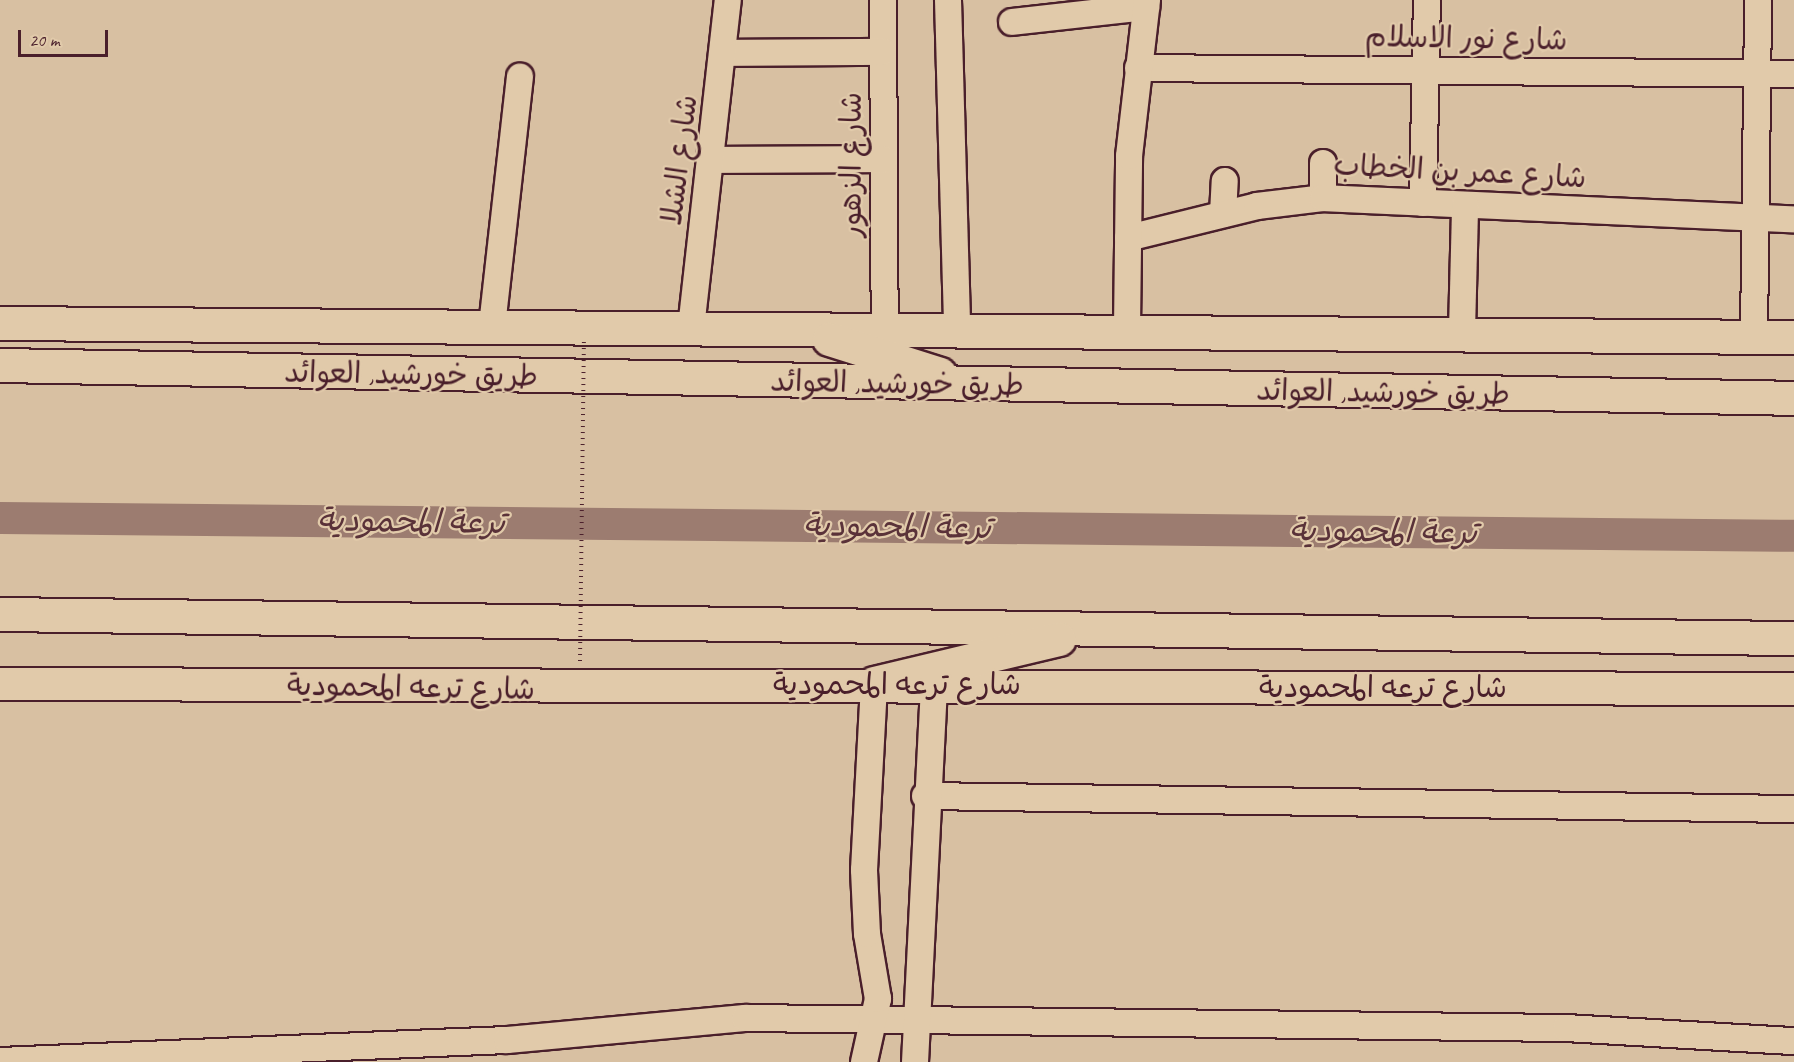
<!DOCTYPE html>
<meta charset="utf-8">
<style>
body{margin:0}
#map{position:relative;width:1794px;height:1062px;overflow:hidden;background:#d8c0a2;font-family:Caveat,"Playpen Sans Arabic",sans-serif}
div>[style]{position:absolute}
[style*='--x']{left:calc(var(--x)*1px);top:calc(var(--y)*1px);width:calc(var(--w)*1px);rotate:calc(var(--a)*1deg)}
.canal>*{height:32px;margin:-16px;padding:0 16px;transform-origin:16px;border-radius:16px;background:#9c7c70}
.roads{filter:drop-shadow(2px 0 #4a1f2b) drop-shadow(-2px 0 #4a1f2b) drop-shadow(0 2px #4a1f2b) drop-shadow(0 -2px #4a1f2b)}
.minor>*{height:26px;margin:-13px;padding:0 13px;transform-origin:13px;border-radius:13px;background:#e1caaa}
.tertiary>*{height:32px;margin:-16px;padding:0 16px;transform-origin:16px;border-radius:16px;background:#e1caaa}
.secondary>*{height:33px;margin:-16.5px;padding:0 16.5px;transform-origin:16.5px;border-radius:16.5px;background:#e1caaa}
.path-bridge>*{height:4px;margin-top:-2px;transform-origin:0;background:repeating-linear-gradient(90deg,#4a1f2b 0 1.5px,transparent 0 6px)}
span{translate:-50% -50%;white-space:nowrap;text-align:center;line-height:1.15;-webkit-text-stroke:4.5px #e1caaa;paint-order:stroke}
.street-label{font-size:30px;color:#4a1f2b}
.water-label{font-size:32px;color:#5a3239;font-style:italic}
.scale{position:absolute;left:18px;top:30px;width:90px;height:27px;box-sizing:border-box;border:3px solid #4a1f2b;border-top:0;padding-left:8px;font-size:18px;line-height:21px;white-space:nowrap;color:#4a1f2b;-webkit-text-stroke:4px #e1caaa;paint-order:stroke}
</style>
<div id="map">
<div class="canal">
<i style="--x:0;--y:518;--w:1794;--a:0.57"></i>
</div>
<div class="roads">
<div class="minor">
<i style="--x:883;--y:0;--w:330;--a:89.7"></i>
<i style="--x:948;--y:0;--w:329;--a:88.4"></i>
<i style="--x:1012;--y:22;--w:135;--a:-6.4"></i>
<i style="--x:724;--y:53;--w:159;--a:-0.4"></i>
<i style="--x:1138;--y:68;--w:656;--a:0.52"></i>
<i style="--x:714;--y:160;--w:170;--a:-0.3"></i>
<i style="--x:1323;--y:198;--w:35;--a:-90"></i>
<i style="--x:1423;--y:203;--w:203;--a:-88.9"></i>
<i style="--x:1223;--y:214;--w:33;--a:-87"></i>
<i style="--x:1128;--y:238;--w:133;--a:-13.9"></i>
<i style="--x:1257;--y:206;--w:66;--a:-6.9"></i>
<i style="--x:1323;--y:198;--w:471;--a:2.6"></i>
<i style="--x:492;--y:326;--w:251;--a:-83.6"></i>
<i style="--x:691;--y:328;--w:330;--a:-83.6"></i>
<i style="--x:1127;--y:328;--w:172;--a:-89.3"></i>
<i style="--x:1129;--y:156;--w:157;--a:-83.4"></i>
<i style="--x:1462;--y:332;--w:127;--a:-88.6"></i>
<i style="--x:1754;--y:336;--w:336;--a:-89.3"></i>
<i style="--x:925;--y:796;--w:869;--a:0.86"></i>
<i style="--x:0;--y:1061;--w:507;--a:-2.37"></i>
<i style="--x:507;--y:1040;--w:239;--a:-5.3"></i>
<i style="--x:745;--y:1018;--w:821;--a:0.7"></i>
<i style="--x:1566;--y:1028;--w:228;--a:3.3"></i>
<i style="--x:864;--y:1062;--w:65;--a:-77.5"></i>
<i style="--x:878;--y:999;--w:66;--a:-99.6"></i>
<i style="--x:867;--y:934;--w:64;--a:-92.7"></i>
<i style="--x:864;--y:870;--w:187;--a:-86.9"></i>
<i style="--x:915;--y:1062;--w:378;--a:-87.1"></i>
</div>
<div class="tertiary">
<i style="--x:0;--y:684;--w:1794;--a:0.16"></i>
</div>
<div class="secondary">
<i style="--x:0;--y:323;--w:1794;--a:0.45"></i>
<i style="--x:829;--y:339;--w:116;--a:17.5"></i>
<i style="--x:0;--y:365;--w:1794;--a:1.05"></i>
<i style="--x:0;--y:614;--w:1794;--a:0.77"></i>
<i style="--x:874;--y:683;--w:190;--a:-13.4"></i>
</div>
</div>
<div class="path-bridge">
<i style="--x:580;--y:661;--w:322;--a:-89.3"></i>
</div>
<div class="street-label">
<span style="left:1466px;top:38px;rotate:1deg">شارع نور الاسلام</span>
<span style="left:679px;top:160px;rotate:-83deg">شارع الشلا</span>
<span style="left:851px;top:165px;rotate:-90deg">شارع الزهور</span>
<span style="left:1460px;top:171px;rotate:3deg">شارع عمر بن الخطاب</span>
<span style="left:411px;top:374px;rotate:1deg">طريق خورشيد, العوائد</span>
<span style="left:897px;top:383px;rotate:1deg">طريق خورشيد, العوائد</span>
<span style="left:1383px;top:392px;rotate:1deg">طريق خورشيد, العوائد</span>
<span style="left:897px;top:684px">شارع ترعه المحمودية</span>
<span style="left:411px;top:687px;rotate:1deg">شارع ترعه المحمودية</span>
<span style="left:1383px;top:687px">شارع ترعه المحمودية</span>
</div>
<div class="water-label">
<span style="left:411px;top:522px;rotate:1deg">ترعة المحمودية</span>
<span style="left:897px;top:527px;rotate:1deg">ترعة المحمودية</span>
<span style="left:1383px;top:532px;rotate:1deg">ترعة المحمودية</span>
</div>
<div class="scale">20 m</div>
</div>
